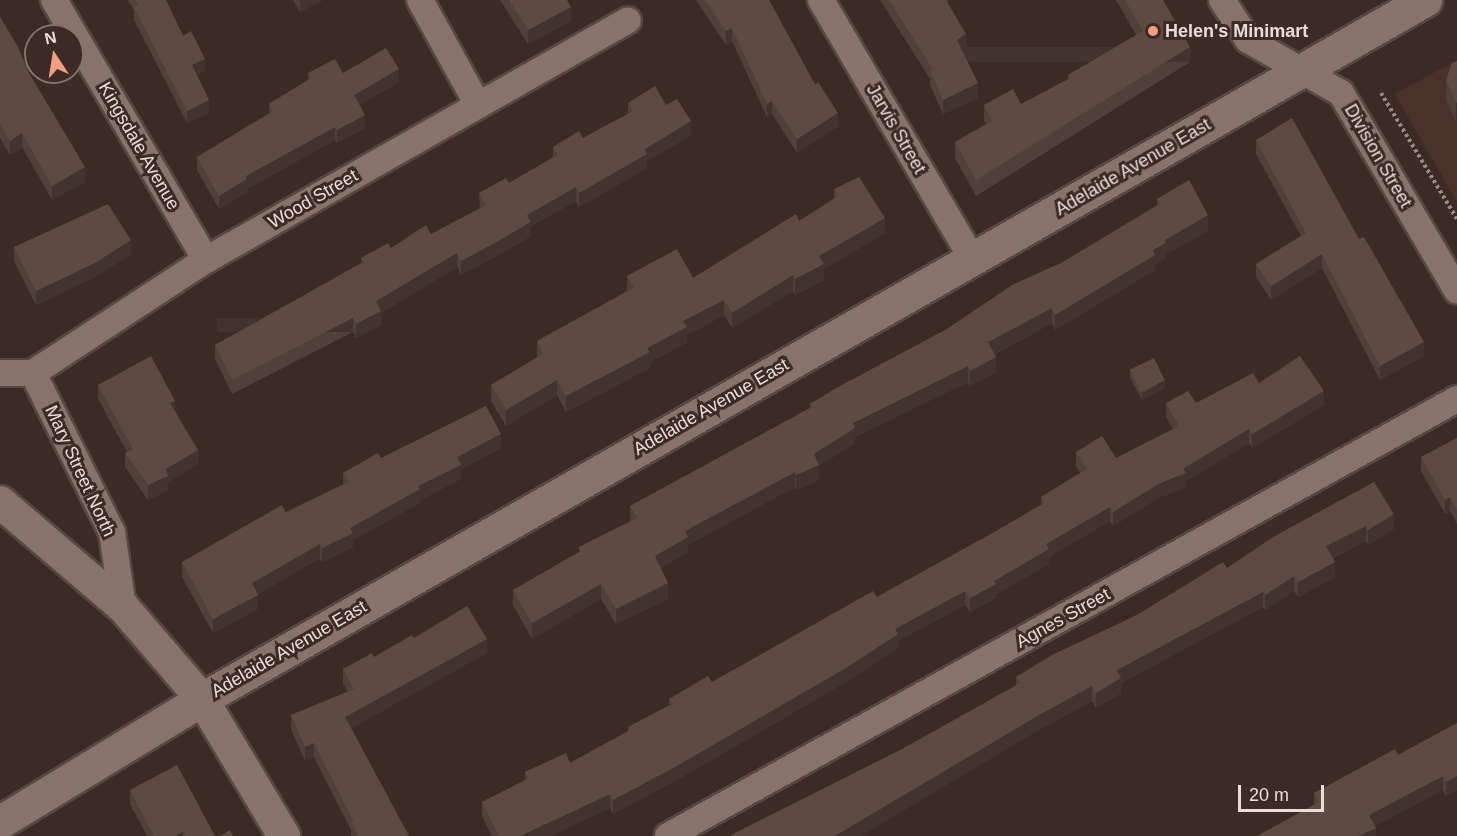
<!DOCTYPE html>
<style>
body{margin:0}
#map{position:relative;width:1457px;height:836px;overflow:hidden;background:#3c2b24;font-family:Arial,sans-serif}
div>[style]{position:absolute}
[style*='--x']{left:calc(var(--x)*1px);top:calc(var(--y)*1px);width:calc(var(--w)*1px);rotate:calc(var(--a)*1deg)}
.built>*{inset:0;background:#4a322b}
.path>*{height:4px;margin-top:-2px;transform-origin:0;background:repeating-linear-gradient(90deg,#978983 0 3px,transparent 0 6px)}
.roads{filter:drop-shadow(2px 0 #554842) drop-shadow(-2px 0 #554842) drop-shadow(0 2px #554842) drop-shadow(0 -2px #554842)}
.minor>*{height:26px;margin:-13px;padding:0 13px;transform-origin:13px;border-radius:13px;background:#87736b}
.tertiary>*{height:32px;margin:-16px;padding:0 16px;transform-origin:16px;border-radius:16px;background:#87736b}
.secondary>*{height:33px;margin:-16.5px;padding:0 16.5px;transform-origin:16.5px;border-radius:16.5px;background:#87736b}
.wall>*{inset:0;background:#50403a}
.shaded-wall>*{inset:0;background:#41342f;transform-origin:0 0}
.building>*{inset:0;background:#5d4a43;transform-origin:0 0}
.dots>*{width:16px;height:16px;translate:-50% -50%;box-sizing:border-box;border:3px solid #3c2b24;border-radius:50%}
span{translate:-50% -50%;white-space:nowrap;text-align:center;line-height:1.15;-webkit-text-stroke:6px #3c2b24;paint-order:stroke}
.poi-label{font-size:18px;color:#e8ddd9;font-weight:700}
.left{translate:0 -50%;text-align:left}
.street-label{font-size:18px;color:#e8ddd9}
.north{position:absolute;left:24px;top:24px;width:60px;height:60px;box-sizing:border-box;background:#3c2b24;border:2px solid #81726c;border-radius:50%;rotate:348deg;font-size:16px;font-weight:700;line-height:24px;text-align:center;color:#e8ddd9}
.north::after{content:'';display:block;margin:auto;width:21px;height:27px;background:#f2a080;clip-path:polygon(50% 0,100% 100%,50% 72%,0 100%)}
.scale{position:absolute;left:1238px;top:785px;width:86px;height:27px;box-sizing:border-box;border:3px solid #e8ddd9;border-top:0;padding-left:8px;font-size:18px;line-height:21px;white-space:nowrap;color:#e8ddd9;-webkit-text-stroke:4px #3c2b24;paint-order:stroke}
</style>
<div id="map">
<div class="built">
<i style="clip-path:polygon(1457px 60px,1457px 202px,1395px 94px)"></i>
</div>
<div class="path">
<i style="--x:1381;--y:93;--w:147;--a:58.9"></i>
</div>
<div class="roads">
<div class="minor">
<i style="--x:54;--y:0;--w:301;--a:59.7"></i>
<i style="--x:420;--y:0;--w:120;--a:61.1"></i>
<i style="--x:821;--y:0;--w:299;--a:59.7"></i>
<i style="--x:1222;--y:0;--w:48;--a:57"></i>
<i style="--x:1248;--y:40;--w:107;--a:29.7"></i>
<i style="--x:1341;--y:93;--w:229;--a:59.6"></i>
<i style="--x:0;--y:373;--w:33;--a:0"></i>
<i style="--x:33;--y:373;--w:207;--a:-33.2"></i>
<i style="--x:206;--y:260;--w:485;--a:-29.6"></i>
<i style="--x:33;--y:373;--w:178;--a:63.6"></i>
<i style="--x:112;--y:532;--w:76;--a:81.7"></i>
<i style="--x:668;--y:836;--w:902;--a:-28.98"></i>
</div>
<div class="tertiary">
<i style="--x:0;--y:502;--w:162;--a:40.5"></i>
<i style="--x:123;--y:607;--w:121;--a:49.3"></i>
<i style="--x:202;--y:699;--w:160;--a:59.1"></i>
</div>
<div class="secondary">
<i style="--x:0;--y:822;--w:237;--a:-31.3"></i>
<i style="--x:202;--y:699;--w:1409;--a:-29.75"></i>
</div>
</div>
<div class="wall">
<i style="clip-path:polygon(128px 0,166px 0,183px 36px,205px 71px,196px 75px,209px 113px,187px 123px,134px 20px,134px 10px)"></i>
<i style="clip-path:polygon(293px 0,323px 0,300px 12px)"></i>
<i style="clip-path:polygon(500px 0,567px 0,571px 21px,528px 44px)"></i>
<i style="clip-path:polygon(696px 0,769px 0,838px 126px,797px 153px,772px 114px,767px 117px,732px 41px,726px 45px)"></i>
<i style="clip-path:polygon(880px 0,948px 0,948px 4px,966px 48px,962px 50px,978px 98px,943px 114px,930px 85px,930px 79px)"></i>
<i style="clip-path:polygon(1116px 0,1163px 0,1190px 62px,976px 196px,955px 158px,955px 142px,986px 124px,984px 121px,984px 105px,1021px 104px,1068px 80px,1068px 75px,1136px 35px)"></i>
<i style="clip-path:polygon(0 17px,85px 182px,52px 200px,22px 147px,10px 155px,0 138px)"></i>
<i style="clip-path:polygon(1457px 61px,1456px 123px,1446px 100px,1446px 80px)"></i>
<i style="clip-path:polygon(308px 73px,343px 73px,399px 82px,359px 105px,365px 128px,337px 143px,335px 140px,247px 189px,247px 192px,219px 209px,197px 170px,197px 157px,269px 114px,269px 104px,308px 80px)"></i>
<i style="clip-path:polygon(628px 103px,666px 105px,691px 135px,647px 161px,647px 168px,579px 207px,576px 201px,531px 226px,531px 236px,493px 258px,461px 275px,457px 267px,381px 313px,381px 325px,356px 338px,353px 332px,232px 394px,215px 359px,215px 345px,361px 263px,361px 258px,431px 234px,480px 209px,479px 193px,509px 183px,553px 157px,553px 147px,583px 138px,628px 114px)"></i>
<i style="clip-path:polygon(1256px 140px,1424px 356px,1380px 380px,1322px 268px,1271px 300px,1256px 277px,1256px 264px,1301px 236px,1256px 154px)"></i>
<i style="clip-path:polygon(834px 189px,885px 233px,824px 269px,824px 280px,795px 295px,793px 291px,732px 328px,724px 315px,687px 335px,687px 342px,650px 362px,650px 368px,566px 412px,557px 395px,506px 426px,491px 401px,491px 385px,537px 357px,537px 341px,627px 291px,627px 276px,693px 278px,799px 221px,834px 199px)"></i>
<i style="clip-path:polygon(1157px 199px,1208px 231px,1166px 254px,1166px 258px,1155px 264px,1155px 270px,1055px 330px,1052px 323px,995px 354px,996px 372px,970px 386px,968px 382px,855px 437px,855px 443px,819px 466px,819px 480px,796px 490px,795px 487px,688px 545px,688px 552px,661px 568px,668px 599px,616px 624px,601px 599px,532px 639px,513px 605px,513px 590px,579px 552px,579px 547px,630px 522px,630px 506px,810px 408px,810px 404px,947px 329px,1063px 262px,1157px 205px)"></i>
<i style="clip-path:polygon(14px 247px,131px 254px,95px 277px,36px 305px,14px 261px)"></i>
<i style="clip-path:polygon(1130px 371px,1165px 388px,1142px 400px,1130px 378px)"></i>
<i style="clip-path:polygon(1259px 383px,1324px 405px,1252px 448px,1249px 443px,1186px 481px,1186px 487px,1158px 498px,1113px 526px,1110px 521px,1049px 557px,1049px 564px,996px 594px,996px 598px,970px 612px,965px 605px,898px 641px,898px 648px,846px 682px,675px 781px,613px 814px,610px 808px,550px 836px,492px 836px,482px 816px,482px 802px,525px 780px,525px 772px,570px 763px,628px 731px,628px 727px,669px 705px,669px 699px,712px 682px,877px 597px,998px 530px,1041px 505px,1041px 497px,1080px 473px,1076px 466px,1076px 452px,1116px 458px,1173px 429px,1166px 417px,1166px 403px,1196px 403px)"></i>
<i style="clip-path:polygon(98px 385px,175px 410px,198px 464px,168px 482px,168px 490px,148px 500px,125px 467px,125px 453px,127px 452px,98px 399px)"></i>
<i style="clip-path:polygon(1457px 438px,1457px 524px,1450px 511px,1445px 514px,1421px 471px,1421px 457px)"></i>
<i style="clip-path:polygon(501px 448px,461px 469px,461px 479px,420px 500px,420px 503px,353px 540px,353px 547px,322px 562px,320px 558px,258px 594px,258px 609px,213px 633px,182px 577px,182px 562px,343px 484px,343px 473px,381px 458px)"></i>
<i style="clip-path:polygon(1374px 482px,1394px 529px,1368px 545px,1366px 541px,1333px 558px,1335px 577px,1298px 597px,1294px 591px,1265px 610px,1263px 607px,1121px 683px,1121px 693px,1096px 708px,1092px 701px,1039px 730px,904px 748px,1016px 686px,1016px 677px,1227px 568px)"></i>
<i style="clip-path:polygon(414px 638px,487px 653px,351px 728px,409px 836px,351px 836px,351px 830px,314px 757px,305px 761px,291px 729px,291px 715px,348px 692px,343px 683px,343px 669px,374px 657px)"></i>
<i style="clip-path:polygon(1457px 723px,1457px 790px,1446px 796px,1443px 790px,1375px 826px,1376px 836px,1314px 804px,1314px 793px,1398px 755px)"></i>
<i style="clip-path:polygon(130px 790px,215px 836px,147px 836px,130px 804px)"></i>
</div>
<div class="shaded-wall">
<i style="clip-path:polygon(300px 0,323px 0,300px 12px)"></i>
<i style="clip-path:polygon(571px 7px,571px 21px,528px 44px,528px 30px)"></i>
<i style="clip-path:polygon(732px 28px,732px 41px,726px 45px,726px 31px)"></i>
<i style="clip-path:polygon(966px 34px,966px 48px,957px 54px,957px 40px)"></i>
<i style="left:1190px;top:47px;width:15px;height:252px;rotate:90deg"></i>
<i style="clip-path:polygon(205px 59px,205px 71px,192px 78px,192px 65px)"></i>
<i style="clip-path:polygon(399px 69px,399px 82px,354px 108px,354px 95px)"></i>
<i style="clip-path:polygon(978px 83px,978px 98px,943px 114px,943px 100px)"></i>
<i style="clip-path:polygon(209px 100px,209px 113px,187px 123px,187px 111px)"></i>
<i style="clip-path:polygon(772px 101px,772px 114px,767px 117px,767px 104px)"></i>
<i style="left:1457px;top:102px;width:20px;height:1px;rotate:90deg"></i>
<i style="clip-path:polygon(838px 113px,838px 126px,797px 153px,797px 139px)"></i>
<i style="clip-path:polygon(365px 115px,365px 128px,337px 143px,337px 130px)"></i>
<i style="clip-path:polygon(691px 121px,691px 135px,647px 161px,647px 168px,579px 207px,579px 193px,645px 149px)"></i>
<i style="clip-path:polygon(335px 127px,335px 140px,247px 189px,247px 192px,219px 209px,219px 196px,246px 176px)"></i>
<i style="clip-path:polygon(22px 133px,22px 147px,10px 155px,10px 141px)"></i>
<i style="clip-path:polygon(85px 167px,85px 182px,52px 200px,52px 186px)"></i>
<i style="clip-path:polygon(576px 187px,576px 201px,531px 226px,531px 236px,493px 258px,461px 275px,461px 261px,527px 215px)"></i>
<i style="clip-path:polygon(1208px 215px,1208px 231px,1166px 254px,1166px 258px,1155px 264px,1155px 270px,1055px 330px,1055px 315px,1153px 250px,1165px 240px)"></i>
<i style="clip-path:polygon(885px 218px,885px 233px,824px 269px,824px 280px,795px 295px,795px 279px,819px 256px)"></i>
<i style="clip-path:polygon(131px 240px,131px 254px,95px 277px,36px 305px,36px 291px)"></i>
<i style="clip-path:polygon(457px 253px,457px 267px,381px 313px,381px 325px,356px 338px,356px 324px,376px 301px)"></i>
<i style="clip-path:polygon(1322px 254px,1322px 268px,1271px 300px,1271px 286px)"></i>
<i style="clip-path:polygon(793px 275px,793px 291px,732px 328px,732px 313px)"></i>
<i style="clip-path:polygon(724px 300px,724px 315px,687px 335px,687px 342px,650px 362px,650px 368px,566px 412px,566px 396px,647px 348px,683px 321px)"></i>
<i style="clip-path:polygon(1052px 308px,1052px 323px,988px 357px,988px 342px)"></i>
<i style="left:353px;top:318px;width:14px;height:136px;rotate:90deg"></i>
<i style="clip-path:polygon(1424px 342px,1424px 356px,1380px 380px,1380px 366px)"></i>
<i style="clip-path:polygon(996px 357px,996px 372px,970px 386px,970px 371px)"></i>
<i style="clip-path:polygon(968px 366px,968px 382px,855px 437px,855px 443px,819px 466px,819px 480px,796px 490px,796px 475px,814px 454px,853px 423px)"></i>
<i style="clip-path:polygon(557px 380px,557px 395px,506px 426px,506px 410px)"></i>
<i style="clip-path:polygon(1165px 381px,1165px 388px,1142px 400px,1142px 393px)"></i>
<i style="clip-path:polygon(1324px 391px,1324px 405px,1252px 448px,1252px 434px)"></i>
<i style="clip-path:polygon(175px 401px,175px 415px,170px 403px)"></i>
<i style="clip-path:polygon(1249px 429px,1249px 443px,1186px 481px,1186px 487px,1158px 498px,1113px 526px,1113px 512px)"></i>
<i style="clip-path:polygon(501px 434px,501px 448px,461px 469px,461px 479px,420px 500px,420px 503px,353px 540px,353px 547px,322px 562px,322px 548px,350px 528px,418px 486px,457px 457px)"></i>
<i style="clip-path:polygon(198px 450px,198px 464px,168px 482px,168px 490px,148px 500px,148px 485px,166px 469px)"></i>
<i style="clip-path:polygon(795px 472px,795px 487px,688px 545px,688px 552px,655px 571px,655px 556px,685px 531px)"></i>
<i style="clip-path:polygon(1450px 497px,1450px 511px,1445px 514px,1445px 500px)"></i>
<i style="clip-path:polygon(1110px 507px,1110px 521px,1049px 557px,1049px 564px,996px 594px,996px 598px,970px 612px,970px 598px,1046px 544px)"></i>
<i style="clip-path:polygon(1394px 514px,1394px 529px,1368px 545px,1368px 530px)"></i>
<i style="clip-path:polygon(1366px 526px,1366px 541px,1326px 561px,1326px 546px)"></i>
<i style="clip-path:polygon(320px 544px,320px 558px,252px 597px,252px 583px)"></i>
<i style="clip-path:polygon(1335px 562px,1335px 577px,1298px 597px,1298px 582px)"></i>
<i style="clip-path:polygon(1294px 576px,1294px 591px,1265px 610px,1265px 595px)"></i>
<i style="clip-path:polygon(668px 583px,668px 599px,616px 624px,616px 609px)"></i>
<i style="clip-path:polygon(601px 584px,601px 599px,532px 639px,532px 623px)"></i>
<i style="clip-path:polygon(965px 591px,965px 605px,898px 641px,898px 648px,846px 682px,675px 781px,613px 814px,613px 800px,895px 629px)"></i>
<i style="clip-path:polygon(1263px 592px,1263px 607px,1121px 683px,1121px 693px,1096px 708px,1096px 693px,1117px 670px)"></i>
<i style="clip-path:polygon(258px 595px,258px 609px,213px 633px,213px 619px)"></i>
<i style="clip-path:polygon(487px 639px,487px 653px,345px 732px,345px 717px)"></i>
<i style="clip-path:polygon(1092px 686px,1092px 701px,1039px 730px,861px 836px,835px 836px,1039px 715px)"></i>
<i style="clip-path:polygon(314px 743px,314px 757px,305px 761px,305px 747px)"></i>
<i style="clip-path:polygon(1443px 776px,1443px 790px,1369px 829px,1369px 815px)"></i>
<i style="clip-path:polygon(1457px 776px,1457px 790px,1446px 796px,1446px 782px)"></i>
<i style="clip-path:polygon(610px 794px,610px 808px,550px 836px,520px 836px)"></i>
<i style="clip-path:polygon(1376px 828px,1376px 836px,1359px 836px)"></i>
<i style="clip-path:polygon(183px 832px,183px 836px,175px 836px)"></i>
</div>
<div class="building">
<i style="clip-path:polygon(135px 0,166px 0,183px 36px,191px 31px,205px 59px,192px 65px,209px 100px,187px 111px,134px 7px,138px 5px)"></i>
<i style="clip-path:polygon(509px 0,567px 0,571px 7px,528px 30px)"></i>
<i style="clip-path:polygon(705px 0,769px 0,815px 85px,818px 82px,838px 113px,797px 139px,772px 101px,767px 104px,732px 28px,726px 31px)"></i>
<i style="clip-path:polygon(889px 0,946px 0,966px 34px,957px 40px,978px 83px,943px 100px,930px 71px,933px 70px)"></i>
<i style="clip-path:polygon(1125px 0,1163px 0,1190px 47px,976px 180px,955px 142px,992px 121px,984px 105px,1013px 89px,1021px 104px,1070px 78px,1068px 75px,1143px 31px)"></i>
<i style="clip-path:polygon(0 17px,17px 45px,29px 73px,85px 167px,52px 186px,22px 133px,10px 141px,0 124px)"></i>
<i style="clip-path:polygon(386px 48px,399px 69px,354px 95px,365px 115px,337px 130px,335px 127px,246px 176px,247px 179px,219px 196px,197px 157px,273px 111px,269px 104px,311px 78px,308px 73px,335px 59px,343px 73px)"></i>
<i style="clip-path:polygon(1457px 61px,1457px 102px,1456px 103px,1446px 80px,1452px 63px)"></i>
<i style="clip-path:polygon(655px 86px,666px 105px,677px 99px,691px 121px,645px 149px,647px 154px,579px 193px,576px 187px,527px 215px,531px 222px,493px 244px,461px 261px,457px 253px,376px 301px,381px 311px,356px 324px,353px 318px,232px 380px,215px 345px,364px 262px,361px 258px,388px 243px,391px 248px,426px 225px,431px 234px,486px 205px,479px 193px,506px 178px,509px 183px,558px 155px,553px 147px,579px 131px,583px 138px,633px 111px,628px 103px)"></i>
<i style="clip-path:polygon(1292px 118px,1359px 239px,1364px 237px,1424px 342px,1380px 366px,1322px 254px,1271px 286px,1256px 264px,1306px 233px,1256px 140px)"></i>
<i style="clip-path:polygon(859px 177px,885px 218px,819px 256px,824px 264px,795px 279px,793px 275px,732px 313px,724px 300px,683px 321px,687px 327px,647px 348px,650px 352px,566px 396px,557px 380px,506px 410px,491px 385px,543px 354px,537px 341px,634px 288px,627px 276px,677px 249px,693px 278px,796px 214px,799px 221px,838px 196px,834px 189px)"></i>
<i style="clip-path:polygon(1189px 180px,1208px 215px,1165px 240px,1166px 243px,1153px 250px,1155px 255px,1055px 315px,1052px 308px,988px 342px,996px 357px,970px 371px,968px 366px,853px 423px,855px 428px,814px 454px,819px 465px,796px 475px,795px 472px,685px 531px,688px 537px,655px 556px,668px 583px,616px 609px,601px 584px,532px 623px,513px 590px,581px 551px,579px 547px,637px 518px,630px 506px,812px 407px,810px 404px,838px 387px,947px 329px,1012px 285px,1063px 262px,1160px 204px,1157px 199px)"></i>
<i style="clip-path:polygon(108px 204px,131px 240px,95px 263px,36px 291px,14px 247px)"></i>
<i style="clip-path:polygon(151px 356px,175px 401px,170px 403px,198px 450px,166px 469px,168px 476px,148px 485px,125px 453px,133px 449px,98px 385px)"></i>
<i style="clip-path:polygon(1300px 356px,1324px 391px,1252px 434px,1249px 429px,1183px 468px,1186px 473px,1158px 484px,1113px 512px,1110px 507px,1046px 544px,1049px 549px,994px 581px,996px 584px,970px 598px,965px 591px,895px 629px,898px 634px,846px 668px,675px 767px,613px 800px,610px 794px,520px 836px,499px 836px,482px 802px,528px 779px,525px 772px,566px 753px,570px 763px,630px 730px,628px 727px,673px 704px,669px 699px,708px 676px,712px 682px,873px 591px,877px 597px,998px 530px,1044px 503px,1041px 497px,1087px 469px,1076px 452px,1102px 436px,1116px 458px,1179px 426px,1166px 403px,1188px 391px,1196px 403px,1253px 373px,1259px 383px)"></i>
<i style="left:1154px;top:358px;width:25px;height:27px;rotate:64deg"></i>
<i style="clip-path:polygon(486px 406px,501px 434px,457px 457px,461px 465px,418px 486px,420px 489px,350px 528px,353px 533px,322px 548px,320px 544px,252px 583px,258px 595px,213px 619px,182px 562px,282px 505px,286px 513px,349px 482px,343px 473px,378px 453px,381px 458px)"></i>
<i style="clip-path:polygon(1457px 438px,1457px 510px,1450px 497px,1445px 500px,1421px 457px)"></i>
<i style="clip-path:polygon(1374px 482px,1394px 514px,1368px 530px,1366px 526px,1326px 546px,1335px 562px,1298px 582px,1294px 576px,1265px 595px,1263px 592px,1117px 670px,1121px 678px,1096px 693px,1092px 686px,1039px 715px,835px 836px,732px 836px,731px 835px,904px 748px,1020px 683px,1016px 677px,1052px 655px,1137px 615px,1223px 562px,1227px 568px,1273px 537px)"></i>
<i style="clip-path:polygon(467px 606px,487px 639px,345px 717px,409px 836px,358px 836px,351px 823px,354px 822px,314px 743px,305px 747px,291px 715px,354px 689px,343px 669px,372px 653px,374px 657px,412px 635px,414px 638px)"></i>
<i style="clip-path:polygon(1457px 723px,1457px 776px,1446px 782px,1443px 776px,1369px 815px,1376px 828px,1359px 836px,1257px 836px,1319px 802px,1314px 793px,1395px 749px,1398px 755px)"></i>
<i style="clip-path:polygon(177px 765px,215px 836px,186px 836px,183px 832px,175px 836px,154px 836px,130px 790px)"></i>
<i style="clip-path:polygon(230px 830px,233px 836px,220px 836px)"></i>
</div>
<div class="dots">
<i style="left:1153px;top:31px;background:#f2a080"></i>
</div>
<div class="poi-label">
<span class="left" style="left:1165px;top:31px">Helen's Minimart</span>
</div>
<div class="street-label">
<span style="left:896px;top:129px;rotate:60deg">Jarvis Street</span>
<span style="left:139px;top:146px;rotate:60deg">Kingsdale Avenue</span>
<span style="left:1378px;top:156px;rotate:60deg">Division Street</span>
<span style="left:1133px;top:167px;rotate:-30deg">Adelaide Avenue East</span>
<span style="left:313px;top:199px;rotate:-30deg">Wood Street</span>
<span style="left:711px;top:407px;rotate:-30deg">Adelaide Avenue East</span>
<span style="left:80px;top:471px;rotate:65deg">Mary Street North</span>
<span style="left:1063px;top:618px;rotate:-29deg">Agnes Street</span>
<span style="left:289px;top:649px;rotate:-30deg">Adelaide Avenue East</span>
</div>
<div class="north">N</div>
<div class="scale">20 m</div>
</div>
